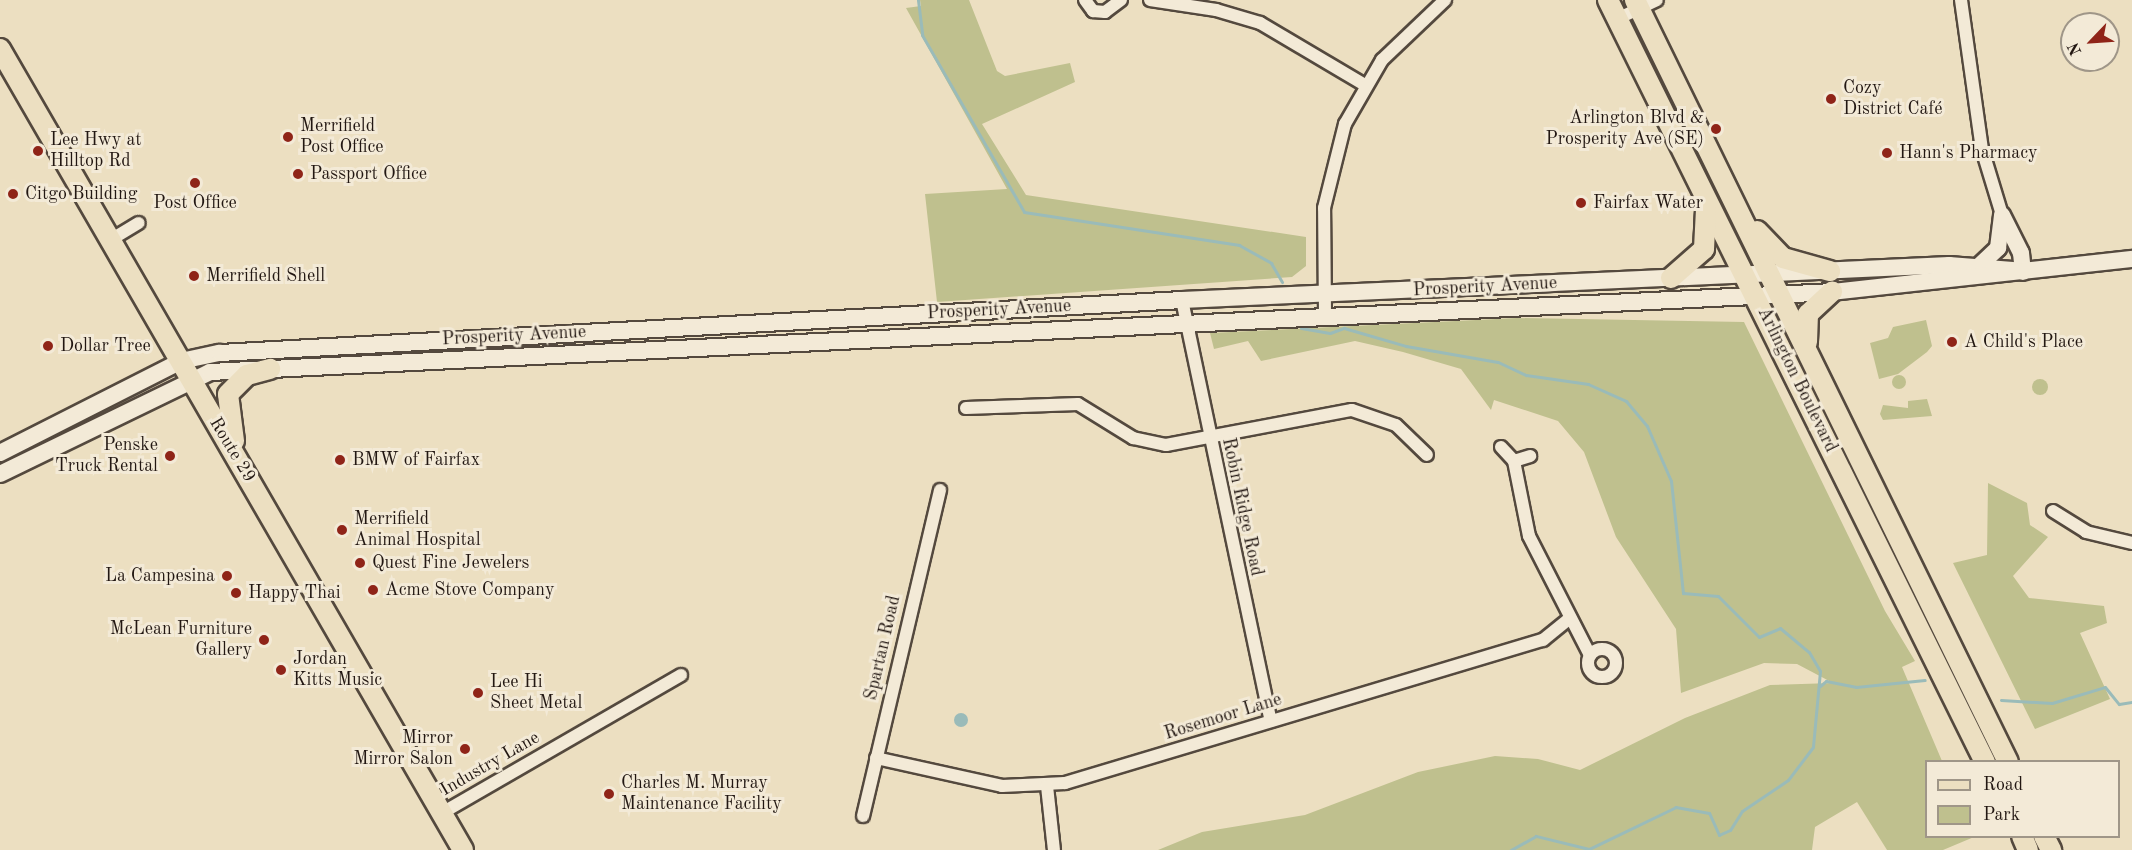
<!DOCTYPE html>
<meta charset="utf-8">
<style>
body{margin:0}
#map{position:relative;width:2132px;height:850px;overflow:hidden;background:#ecdfc1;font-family:"Old Standard TT",serif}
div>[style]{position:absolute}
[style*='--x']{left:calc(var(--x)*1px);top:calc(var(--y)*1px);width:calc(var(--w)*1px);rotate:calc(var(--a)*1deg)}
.green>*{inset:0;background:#bfc08e}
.round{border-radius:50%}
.water>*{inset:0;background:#9abbb9}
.stream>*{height:3px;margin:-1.5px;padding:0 1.5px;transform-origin:1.5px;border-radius:1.5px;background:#9abbb9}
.roads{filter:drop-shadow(2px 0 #54493e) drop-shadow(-2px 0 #54493e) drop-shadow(0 2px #54493e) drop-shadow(0 -2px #54493e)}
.minor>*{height:12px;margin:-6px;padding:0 6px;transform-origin:6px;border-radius:6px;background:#f3ead7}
.minor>.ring{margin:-6px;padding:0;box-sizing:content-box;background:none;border:12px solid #f3ead7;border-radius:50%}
.secondary>*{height:16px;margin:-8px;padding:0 8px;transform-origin:8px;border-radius:8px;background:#f3ead7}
.primary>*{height:20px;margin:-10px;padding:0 10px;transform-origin:10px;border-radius:10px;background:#ecdfc1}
.dots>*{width:16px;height:16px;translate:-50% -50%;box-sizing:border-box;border:3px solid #f3ead7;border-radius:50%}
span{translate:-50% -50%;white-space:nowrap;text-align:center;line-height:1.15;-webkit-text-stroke:6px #f3ead7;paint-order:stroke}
.poi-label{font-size:18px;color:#221712}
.left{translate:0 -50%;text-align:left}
.right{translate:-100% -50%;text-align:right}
.street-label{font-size:18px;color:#221712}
.legend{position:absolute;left:1925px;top:760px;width:195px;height:78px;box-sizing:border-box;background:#f3ead7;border:2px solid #9f9688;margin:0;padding:8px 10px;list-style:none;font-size:18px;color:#221712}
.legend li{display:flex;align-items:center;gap:12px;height:30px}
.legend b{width:30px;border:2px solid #9f9688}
.north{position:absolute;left:2060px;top:12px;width:60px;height:60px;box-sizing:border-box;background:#f3ead7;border:2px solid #9f9688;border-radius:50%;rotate:245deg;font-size:16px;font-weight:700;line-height:24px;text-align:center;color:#221712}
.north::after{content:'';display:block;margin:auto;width:21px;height:27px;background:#8f2418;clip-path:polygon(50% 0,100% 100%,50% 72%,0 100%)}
</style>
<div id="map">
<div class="green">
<i style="clip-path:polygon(920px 0,969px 0,997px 71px,1005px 76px,1070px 63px,1075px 82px,982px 124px,1026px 195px,1306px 237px,1306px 266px,1292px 277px,937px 302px,925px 194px,1007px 189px,906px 8px,921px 6px)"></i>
<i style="clip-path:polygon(1517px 318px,1744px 322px,1885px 611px,1915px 661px,1902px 667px,1942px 761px,1926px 762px,1926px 836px,1974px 837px,1943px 850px,1887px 850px,1857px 802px,1815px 827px,1812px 850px,1158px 850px,1202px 832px,1305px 815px,1418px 772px,1495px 756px,1538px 759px,1580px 770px,1685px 718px,1770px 685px,1833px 683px,1797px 664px,1764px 663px,1681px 693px,1676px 629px,1616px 537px,1584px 452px,1558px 421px,1494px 400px,1491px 410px,1461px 369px,1403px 352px,1355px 341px,1261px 361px,1248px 341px,1214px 349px,1210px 333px)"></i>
<i style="clip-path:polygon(1926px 320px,1932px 346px,1927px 352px,1898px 374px,1879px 379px,1870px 343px,1888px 338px,1893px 327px)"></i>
<i class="round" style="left:1892px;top:375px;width:14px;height:14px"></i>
<i class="round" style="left:2032px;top:379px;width:16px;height:16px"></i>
<i style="clip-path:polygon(1927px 399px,1932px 416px,1883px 420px,1880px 414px,1883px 405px,1908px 408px,1908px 401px)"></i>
<i style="clip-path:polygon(1988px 483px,2027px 503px,2030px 525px,2048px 537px,2013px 576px,2029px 598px,2104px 606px,2107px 623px,2080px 633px,2110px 699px,2035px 729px,1953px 563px,1987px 555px)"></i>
</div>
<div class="water">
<i class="round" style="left:954px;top:713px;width:14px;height:14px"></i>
</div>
<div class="stream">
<i style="--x:918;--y:0;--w:35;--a:83"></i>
<i style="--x:922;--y:35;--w:204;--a:60"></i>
<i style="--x:1024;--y:212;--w:218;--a:8.7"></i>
<i style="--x:1239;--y:245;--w:37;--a:29"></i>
<i style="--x:1271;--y:263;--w:22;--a:60"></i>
<i style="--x:1301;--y:328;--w:29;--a:10"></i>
<i style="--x:1330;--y:333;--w:15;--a:-20"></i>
<i style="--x:1344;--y:328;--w:65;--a:16.2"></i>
<i style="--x:1406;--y:346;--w:93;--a:9.9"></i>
<i style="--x:1498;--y:362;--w:31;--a:25"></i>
<i style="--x:1526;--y:375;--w:63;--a:8.3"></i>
<i style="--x:1588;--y:384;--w:42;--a:24.1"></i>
<i style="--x:1626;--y:401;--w:33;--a:50"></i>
<i style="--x:1647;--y:426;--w:60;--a:66.4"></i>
<i style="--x:1671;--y:481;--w:113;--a:83.9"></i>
<i style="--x:1683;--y:593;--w:35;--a:5"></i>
<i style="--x:1718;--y:596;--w:58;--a:45"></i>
<i style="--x:1759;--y:637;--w:23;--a:-23"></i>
<i style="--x:1780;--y:628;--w:38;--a:40"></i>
<i style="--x:1809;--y:652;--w:22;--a:60"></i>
<i style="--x:1820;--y:671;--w:76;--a:95.3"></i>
<i style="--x:1813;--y:747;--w:41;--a:127.1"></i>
<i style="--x:1788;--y:780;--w:55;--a:146"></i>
<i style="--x:1742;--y:811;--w:22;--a:122"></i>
<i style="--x:1730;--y:830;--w:12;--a:156"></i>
<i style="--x:1719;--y:835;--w:24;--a:-114"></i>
<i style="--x:1709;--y:813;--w:34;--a:-170"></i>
<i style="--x:1676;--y:807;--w:97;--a:154.2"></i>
<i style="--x:1589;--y:849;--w:55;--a:-166.2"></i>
<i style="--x:1536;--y:836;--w:29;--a:151"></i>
<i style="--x:1820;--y:686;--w:8;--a:-40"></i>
<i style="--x:1826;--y:681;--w:31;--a:11"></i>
<i style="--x:1856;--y:687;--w:69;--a:-5.8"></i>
<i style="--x:2001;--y:700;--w:51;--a:3.4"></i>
<i style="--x:2052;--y:703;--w:55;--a:-16.8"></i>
<i style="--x:2105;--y:687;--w:22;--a:51"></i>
<i style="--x:2119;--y:704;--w:13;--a:-9"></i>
</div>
<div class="roads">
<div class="minor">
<i style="--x:1085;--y:0;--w:14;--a:54"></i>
<i style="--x:1093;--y:11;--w:12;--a:5"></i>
<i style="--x:1105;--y:12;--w:20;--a:-37"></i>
<i style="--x:1150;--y:0;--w:67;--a:8.6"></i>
<i style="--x:1216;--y:10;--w:46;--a:16.5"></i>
<i style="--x:1260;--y:23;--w:122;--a:30.6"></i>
<i style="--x:1961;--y:0;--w:150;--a:82"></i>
<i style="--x:1982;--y:149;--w:69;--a:73.1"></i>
<i style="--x:1617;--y:19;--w:44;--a:-25.4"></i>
<i style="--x:112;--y:239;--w:31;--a:-31"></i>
<i style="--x:1182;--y:300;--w:430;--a:78.1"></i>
<i style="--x:1325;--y:313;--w:105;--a:-90.5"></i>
<i style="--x:1324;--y:208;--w:87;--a:-76"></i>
<i style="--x:1345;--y:124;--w:74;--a:-60"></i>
<i style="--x:1382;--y:60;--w:87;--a:-43.6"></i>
<i style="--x:966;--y:408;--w:112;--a:-2"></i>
<i style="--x:1078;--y:404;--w:65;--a:31.7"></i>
<i style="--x:1133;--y:438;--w:34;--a:12"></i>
<i style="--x:1166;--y:445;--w:189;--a:-10.7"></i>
<i style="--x:1352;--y:410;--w:46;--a:18.8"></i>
<i style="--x:1396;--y:425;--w:43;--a:44.1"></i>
<i style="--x:1501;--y:447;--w:19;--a:47"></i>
<i style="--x:1514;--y:461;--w:76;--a:78.7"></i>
<i style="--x:1529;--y:536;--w:134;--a:62.9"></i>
<i style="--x:1514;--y:461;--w:17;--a:-17"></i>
<i style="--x:2053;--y:511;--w:39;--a:32"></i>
<i style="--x:2086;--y:532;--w:47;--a:13.4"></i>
<i class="ring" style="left:1588px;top:649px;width:16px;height:16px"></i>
<i style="--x:876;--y:758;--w:129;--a:12.5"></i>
<i style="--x:1002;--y:786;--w:63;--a:-2.7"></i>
<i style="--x:1065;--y:783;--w:499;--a:-16.7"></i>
<i style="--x:1543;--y:640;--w:33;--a:-39"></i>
<i style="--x:1047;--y:786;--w:64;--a:83.8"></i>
<i style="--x:442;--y:813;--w:276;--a:-30"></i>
<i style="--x:863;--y:816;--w:335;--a:-76.7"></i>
</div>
<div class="secondary">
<i style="--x:2002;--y:215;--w:42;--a:63.4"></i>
<i style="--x:2021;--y:253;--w:19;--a:84"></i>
<i style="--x:1980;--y:265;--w:25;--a:-43"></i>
<i style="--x:1998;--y:248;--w:32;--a:-83"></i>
<i style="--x:0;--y:453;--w:203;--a:-26.9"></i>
<i style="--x:181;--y:361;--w:40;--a:-12"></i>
<i style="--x:220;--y:353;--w:963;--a:-3.15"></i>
<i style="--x:1182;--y:300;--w:768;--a:-2.61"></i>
<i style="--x:1949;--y:265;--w:64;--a:4.5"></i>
<i style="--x:0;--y:474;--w:233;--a:-25.9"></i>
<i style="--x:210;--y:372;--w:1624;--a:-2.82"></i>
<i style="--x:1832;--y:292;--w:302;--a:-6.3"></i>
</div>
<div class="primary">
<i style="--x:1608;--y:0;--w:850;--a:63.68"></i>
<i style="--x:1635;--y:0;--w:848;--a:63.92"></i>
<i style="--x:0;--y:49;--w:925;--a:59.97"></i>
<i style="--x:1757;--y:231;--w:37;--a:46"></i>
<i style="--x:1783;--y:258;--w:49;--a:15.5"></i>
<i style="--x:1671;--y:278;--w:44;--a:-41.3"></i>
<i style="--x:1704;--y:249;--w:40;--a:-87.1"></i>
<i style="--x:1807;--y:342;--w:28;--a:-88"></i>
<i style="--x:1808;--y:314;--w:33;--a:-43"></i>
<i style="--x:234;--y:441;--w:47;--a:-97.3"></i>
<i style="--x:228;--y:394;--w:27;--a:-45"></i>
<i style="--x:247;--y:375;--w:24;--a:-15"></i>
<i style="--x:2022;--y:836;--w:15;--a:67"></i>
<i style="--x:2044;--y:836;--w:16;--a:63"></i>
</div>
</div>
<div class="dots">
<i style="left:1831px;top:99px;background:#8f2418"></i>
<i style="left:1716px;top:129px;background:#8f2418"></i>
<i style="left:288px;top:137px;background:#8f2418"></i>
<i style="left:38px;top:151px;background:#8f2418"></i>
<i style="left:1887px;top:153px;background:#8f2418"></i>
<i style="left:298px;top:174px;background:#8f2418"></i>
<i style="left:195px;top:183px;background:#8f2418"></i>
<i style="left:13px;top:194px;background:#8f2418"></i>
<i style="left:1581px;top:203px;background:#8f2418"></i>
<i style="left:194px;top:276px;background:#8f2418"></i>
<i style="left:1952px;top:342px;background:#8f2418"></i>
<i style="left:48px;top:346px;background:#8f2418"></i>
<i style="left:170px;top:456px;background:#8f2418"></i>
<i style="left:340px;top:460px;background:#8f2418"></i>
<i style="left:342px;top:530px;background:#8f2418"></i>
<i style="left:360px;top:563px;background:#8f2418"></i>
<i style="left:227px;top:576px;background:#8f2418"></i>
<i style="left:373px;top:590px;background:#8f2418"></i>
<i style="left:236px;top:593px;background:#8f2418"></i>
<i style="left:264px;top:640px;background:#8f2418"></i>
<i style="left:281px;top:670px;background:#8f2418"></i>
<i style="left:478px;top:693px;background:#8f2418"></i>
<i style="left:465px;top:749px;background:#8f2418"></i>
<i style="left:609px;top:794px;background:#8f2418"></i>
</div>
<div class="poi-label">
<span class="left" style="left:1843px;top:99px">Cozy<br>District Café</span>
<span class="right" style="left:1704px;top:129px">Arlington Blvd &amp;<br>Prosperity Ave (SE)</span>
<span class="left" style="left:300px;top:137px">Merrifield<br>Post Office</span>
<span class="left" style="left:50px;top:151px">Lee Hwy at<br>Hilltop Rd</span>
<span class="left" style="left:1899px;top:153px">Hann's Pharmacy</span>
<span class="left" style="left:310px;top:174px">Passport Office</span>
<span class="left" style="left:25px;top:194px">Citgo Building</span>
<span style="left:195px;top:203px">Post Office</span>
<span class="left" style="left:1593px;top:203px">Fairfax Water</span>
<span class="left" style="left:206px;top:276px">Merrifield Shell</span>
<span class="left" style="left:1964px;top:342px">A Child's Place</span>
<span class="left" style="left:60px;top:346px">Dollar Tree</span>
<span class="right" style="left:158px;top:456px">Penske<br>Truck Rental</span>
<span class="left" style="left:352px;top:460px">BMW of Fairfax</span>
<span class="left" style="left:354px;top:530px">Merrifield<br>Animal Hospital</span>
<span class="left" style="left:372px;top:563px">Quest Fine Jewelers</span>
<span class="right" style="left:215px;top:576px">La Campesina</span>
<span class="left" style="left:385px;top:590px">Acme Stove Company</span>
<span class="left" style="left:248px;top:593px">Happy Thai</span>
<span class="right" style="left:252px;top:640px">McLean Furniture<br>Gallery</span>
<span class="left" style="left:293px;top:670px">Jordan<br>Kitts Music</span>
<span class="left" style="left:490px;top:693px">Lee Hi<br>Sheet Metal</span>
<span class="right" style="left:453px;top:749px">Mirror<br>Mirror Salon</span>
<span class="left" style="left:621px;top:794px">Charles M. Murray<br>Maintenance Facility</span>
</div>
<div class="street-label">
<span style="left:1485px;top:287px;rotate:-3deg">Prosperity Avenue</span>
<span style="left:999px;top:310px;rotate:-3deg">Prosperity Avenue</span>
<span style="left:514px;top:336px;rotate:-3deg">Prosperity Avenue</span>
<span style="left:1797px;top:380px;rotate:64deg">Arlington Boulevard</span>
<span style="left:232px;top:450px;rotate:59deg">Route 29</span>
<span style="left:1242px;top:507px;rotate:78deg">Robin Ridge Road</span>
<span style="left:883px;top:648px;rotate:-77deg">Spartan Road</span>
<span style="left:1223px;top:717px;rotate:-17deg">Rosemoor Lane</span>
<span style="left:490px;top:764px;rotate:-30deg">Industry Lane</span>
</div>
<ul class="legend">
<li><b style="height:8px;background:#ecdfc1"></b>Road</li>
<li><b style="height:16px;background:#bfc08e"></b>Park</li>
</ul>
<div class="north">N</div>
</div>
